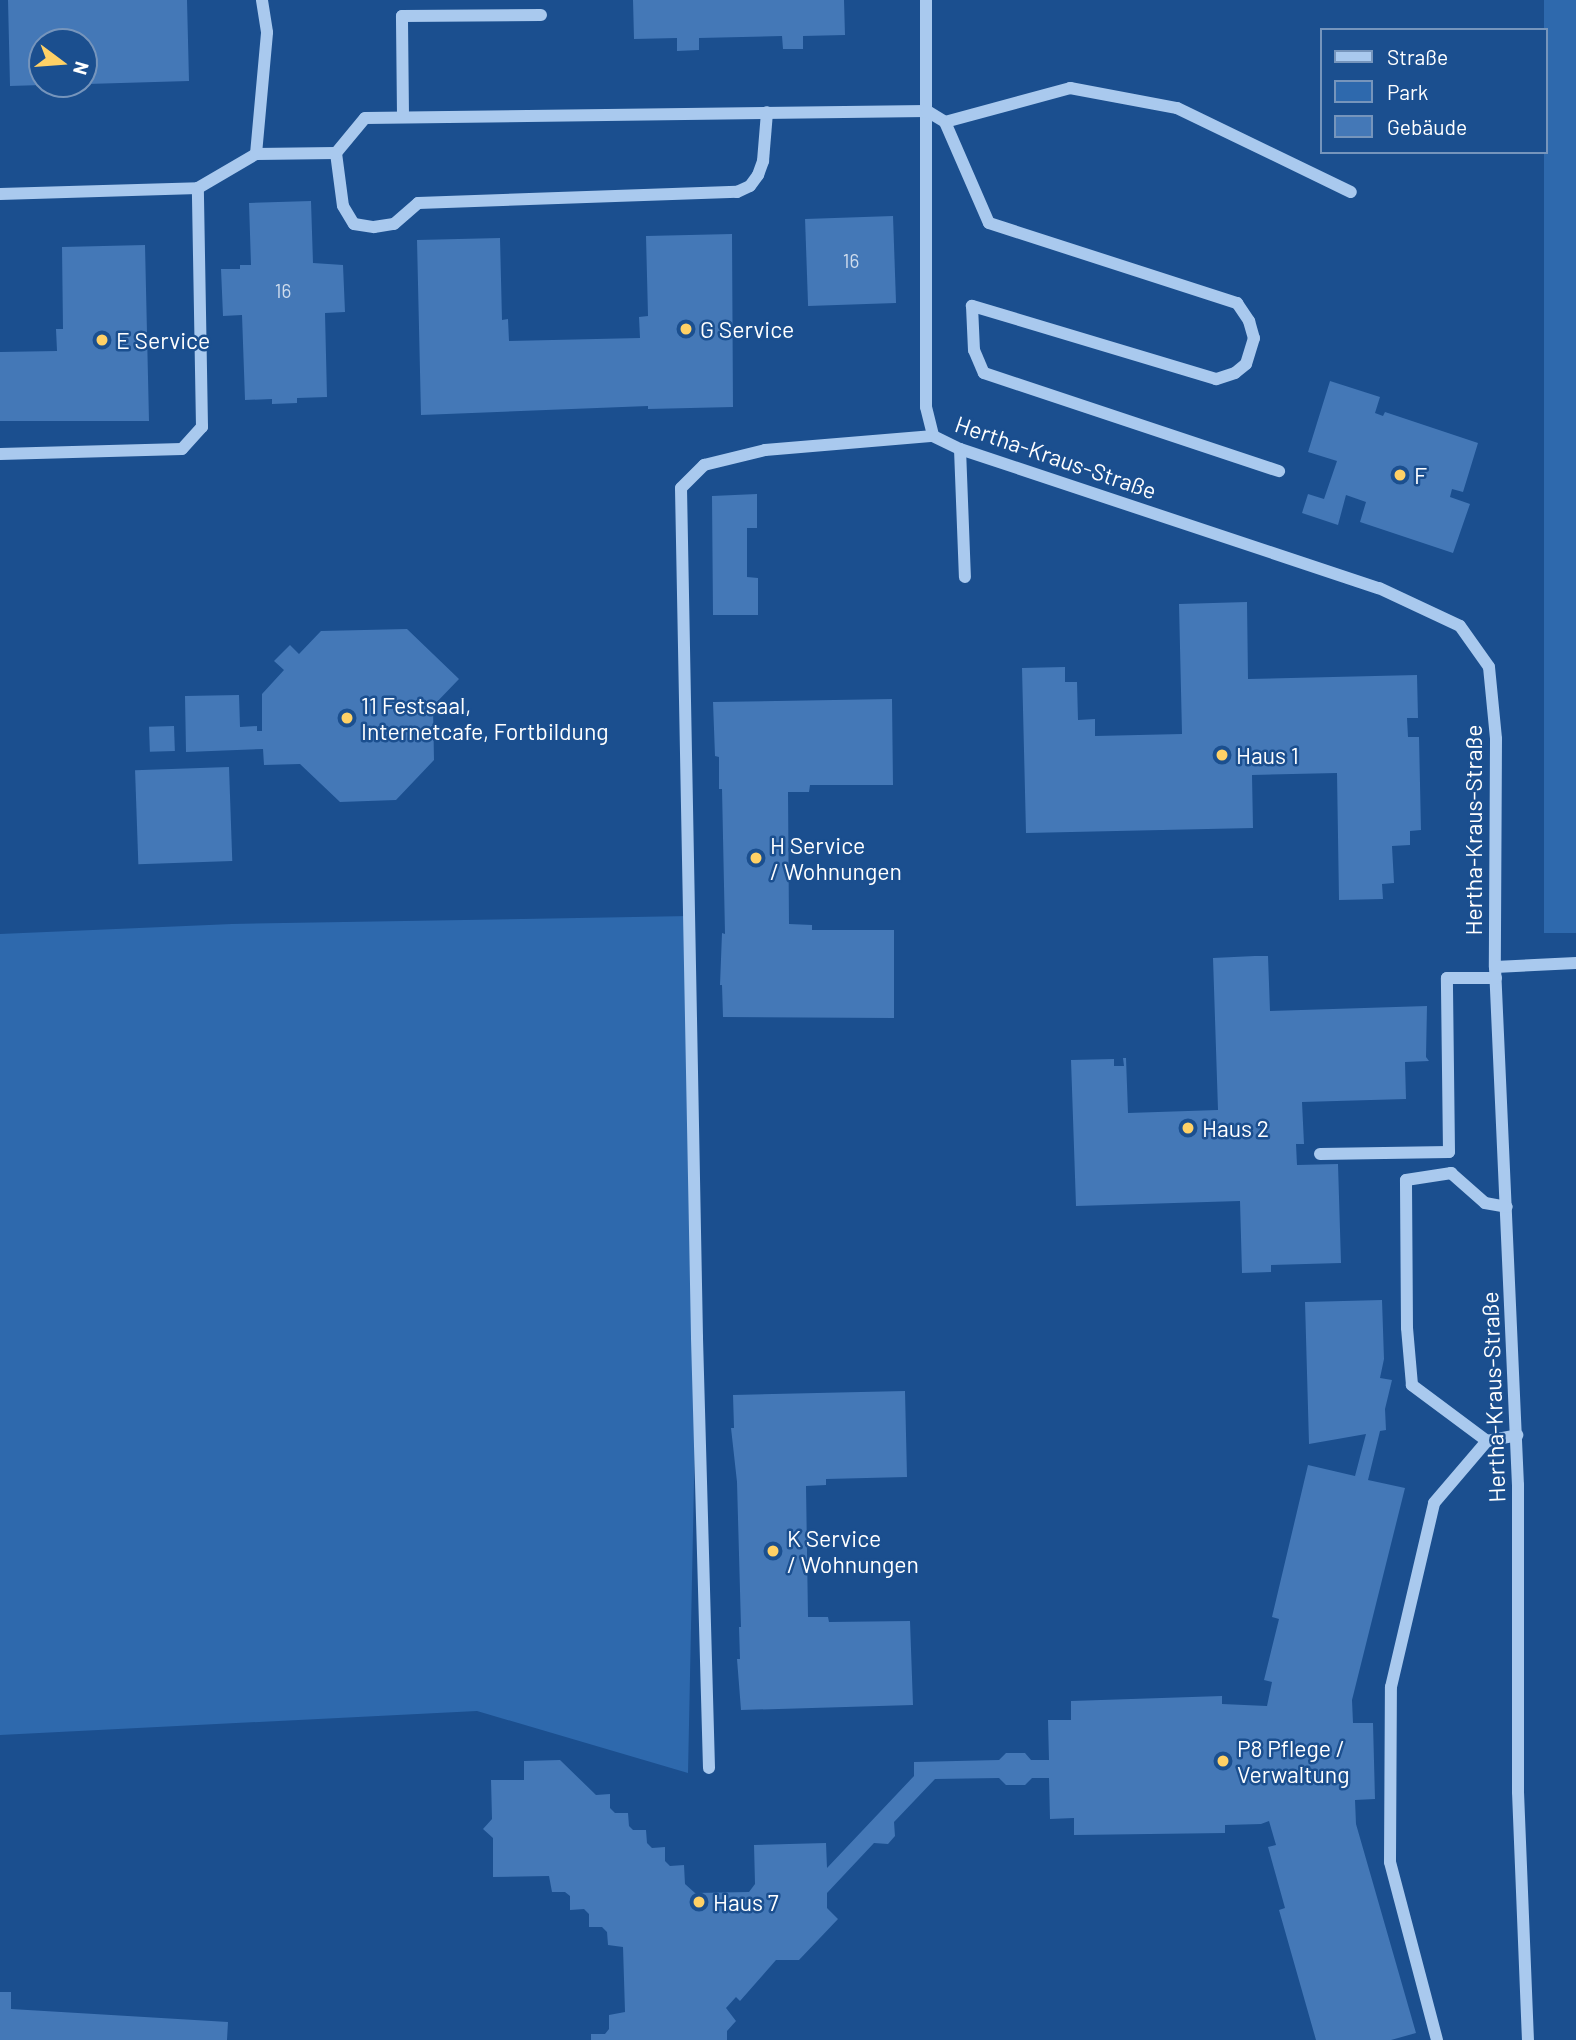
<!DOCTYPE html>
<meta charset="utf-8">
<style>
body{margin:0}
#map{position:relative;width:1576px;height:2040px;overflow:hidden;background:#1b4f8f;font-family:Barlow,sans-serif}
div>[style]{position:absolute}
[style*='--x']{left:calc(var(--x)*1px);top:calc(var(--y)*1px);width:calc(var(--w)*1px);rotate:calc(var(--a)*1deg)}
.green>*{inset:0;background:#2e69ad;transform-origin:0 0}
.building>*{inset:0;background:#4478b7;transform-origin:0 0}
.minor>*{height:12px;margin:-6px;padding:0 6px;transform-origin:6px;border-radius:6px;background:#a9c9ee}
.dots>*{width:19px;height:19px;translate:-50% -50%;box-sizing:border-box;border:4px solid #1b4f8f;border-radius:50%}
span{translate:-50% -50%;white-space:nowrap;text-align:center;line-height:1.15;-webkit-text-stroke:5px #1b4f8f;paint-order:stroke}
.number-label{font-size:19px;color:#d0dded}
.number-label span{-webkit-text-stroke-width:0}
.poi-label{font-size:23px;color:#fff}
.left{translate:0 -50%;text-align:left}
.street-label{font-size:23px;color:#fff}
.legend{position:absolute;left:1320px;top:28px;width:228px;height:126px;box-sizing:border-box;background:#1b4f8f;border:2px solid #7695bc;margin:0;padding:9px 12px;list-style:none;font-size:21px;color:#fff}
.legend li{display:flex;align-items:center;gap:14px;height:35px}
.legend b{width:35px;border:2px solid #7695bc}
.north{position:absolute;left:28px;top:28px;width:70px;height:70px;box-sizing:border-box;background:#1b4f8f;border:2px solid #7695bc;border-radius:50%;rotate:106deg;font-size:19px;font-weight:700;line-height:28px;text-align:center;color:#fff}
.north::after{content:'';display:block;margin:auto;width:24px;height:32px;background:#ffd166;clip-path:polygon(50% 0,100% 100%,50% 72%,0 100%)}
</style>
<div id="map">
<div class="green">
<i style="left:1544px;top:0;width:32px;height:933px"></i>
<i style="clip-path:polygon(690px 916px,697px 1337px,688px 1773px,477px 1711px,0 1735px,0 934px,232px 924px)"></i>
</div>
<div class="building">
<i style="clip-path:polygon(8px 0,187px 0,189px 81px,87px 84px,87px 89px,66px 89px,66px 84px,84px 84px,84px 42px,42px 42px,42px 85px,10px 86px)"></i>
<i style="clip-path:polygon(633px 0,844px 0,845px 35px,803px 36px,803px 49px,783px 49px,782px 36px,699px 38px,699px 50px,677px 51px,677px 38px,634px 39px)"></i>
<i style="clip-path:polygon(311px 201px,313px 263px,343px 265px,345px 312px,325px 313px,327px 397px,297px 398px,297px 403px,272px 404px,272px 399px,245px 400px,242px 315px,223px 316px,221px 269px,240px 269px,240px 265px,251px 265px,249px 203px)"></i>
<i style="left:893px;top:216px;width:87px;height:88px;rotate:88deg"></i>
<i style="clip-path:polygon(732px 234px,733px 407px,648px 409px,648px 406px,421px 415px,417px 240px,500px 238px,502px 320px,508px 319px,509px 341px,640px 338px,639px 317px,648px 316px,646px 236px)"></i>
<i style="clip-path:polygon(145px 245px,149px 421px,0 421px,0 352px,57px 351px,56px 329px,63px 329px,62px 247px)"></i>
<i style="clip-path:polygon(1330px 381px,1380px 397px,1375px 413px,1383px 416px,1385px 412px,1478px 443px,1463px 492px,1452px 489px,1450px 497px,1470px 504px,1453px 553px,1360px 522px,1366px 502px,1346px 495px,1338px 525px,1302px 513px,1308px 494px,1324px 499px,1337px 461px,1308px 452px)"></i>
<i style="clip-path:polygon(757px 494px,757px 528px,747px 528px,747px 577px,758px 578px,758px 615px,713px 615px,712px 496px)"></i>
<i style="clip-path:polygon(1247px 602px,1248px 679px,1417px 675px,1418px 718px,1407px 718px,1408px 737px,1419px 737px,1421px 830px,1410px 831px,1410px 845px,1392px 846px,1394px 883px,1382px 884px,1383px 899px,1339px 900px,1337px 773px,1252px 775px,1253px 828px,1026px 833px,1022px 668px,1065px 667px,1065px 682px,1077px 682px,1078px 720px,1095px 719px,1095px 736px,1182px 734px,1179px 604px)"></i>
<i style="clip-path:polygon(407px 629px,459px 679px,433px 706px,434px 760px,396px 800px,340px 802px,300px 764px,264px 765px,263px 749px,186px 752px,185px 696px,239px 695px,240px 727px,257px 726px,257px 731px,262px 731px,262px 694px,284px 670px,274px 661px,290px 645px,299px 654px,321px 631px)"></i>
<i style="clip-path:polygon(892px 699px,893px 785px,810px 785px,809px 792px,788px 792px,789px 924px,812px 925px,812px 930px,894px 930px,894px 1018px,723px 1017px,722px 985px,720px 985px,722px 933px,725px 934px,722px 789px,719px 789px,719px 757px,715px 756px,713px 702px)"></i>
<i style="left:174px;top:726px;width:25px;height:25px;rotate:88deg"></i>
<i style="left:229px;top:767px;width:94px;height:94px;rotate:88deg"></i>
<i style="clip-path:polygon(1255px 956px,1268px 956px,1270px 1011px,1427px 1006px,1426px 1057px,1429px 1061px,1405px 1062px,1406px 1099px,1302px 1102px,1304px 1144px,1296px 1144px,1297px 1165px,1338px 1164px,1341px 1263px,1271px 1265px,1271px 1272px,1242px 1273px,1240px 1201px,1076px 1206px,1071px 1060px,1114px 1059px,1114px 1066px,1124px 1066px,1123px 1058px,1126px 1058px,1128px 1113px,1218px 1110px,1213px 958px)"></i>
<i style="clip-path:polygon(1382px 1300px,1384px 1359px,1380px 1378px,1392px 1380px,1385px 1409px,1386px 1430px,1380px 1431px,1368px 1480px,1405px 1488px,1352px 1700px,1353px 1723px,1373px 1723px,1375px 1799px,1355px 1800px,1356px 1824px,1416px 2033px,1391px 2040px,1316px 2040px,1279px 1910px,1285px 1908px,1268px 1847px,1276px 1845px,1269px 1821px,1261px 1824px,1225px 1825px,1225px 1833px,1074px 1835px,1074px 1818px,1050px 1819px,1049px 1778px,1032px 1778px,1025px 1785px,1006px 1785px,999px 1778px,935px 1779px,894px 1822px,895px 1836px,888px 1844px,874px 1843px,827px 1893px,827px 1908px,838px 1919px,799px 1960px,776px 1960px,740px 2001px,736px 1997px,726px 2008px,736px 2021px,727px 2031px,727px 2040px,591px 2040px,591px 2034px,605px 2034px,609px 2029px,609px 2015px,625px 2012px,623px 1947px,608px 1945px,607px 1932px,602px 1927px,589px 1927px,589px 1914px,584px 1909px,570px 1910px,570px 1896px,565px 1892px,552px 1892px,549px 1876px,493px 1877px,493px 1838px,483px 1829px,492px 1819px,491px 1780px,524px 1780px,524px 1761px,560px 1760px,596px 1795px,610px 1794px,610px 1808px,615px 1813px,628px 1813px,629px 1826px,633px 1830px,646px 1830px,647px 1843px,652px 1848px,665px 1847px,665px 1861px,670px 1866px,684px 1865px,685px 1884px,695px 1893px,749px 1892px,755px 1884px,754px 1845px,826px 1843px,827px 1868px,914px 1776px,914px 1762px,999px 1760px,1006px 1753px,1025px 1753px,1031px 1760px,1049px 1760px,1048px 1720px,1071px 1720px,1071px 1701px,1222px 1696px,1222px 1704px,1267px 1706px,1272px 1682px,1264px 1680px,1279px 1619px,1272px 1617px,1308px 1465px,1355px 1476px,1366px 1434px,1309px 1444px,1305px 1302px)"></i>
<i style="clip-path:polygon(905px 1391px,907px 1477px,826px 1479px,826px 1485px,806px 1486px,808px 1617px,828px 1617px,829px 1622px,910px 1621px,913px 1705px,741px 1710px,737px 1659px,740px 1659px,739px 1627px,741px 1627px,737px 1482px,731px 1428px,734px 1428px,733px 1395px)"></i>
<i style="clip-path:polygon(0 1992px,11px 1992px,11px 2009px,228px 2022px,227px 2040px,0 2040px)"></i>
</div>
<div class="minor">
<i style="--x:926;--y:0;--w:407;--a:90"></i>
<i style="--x:926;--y:407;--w:30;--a:76"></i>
<i style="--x:933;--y:436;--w:30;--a:26"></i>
<i style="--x:960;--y:449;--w:441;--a:18.4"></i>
<i style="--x:1379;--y:588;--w:89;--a:25.1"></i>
<i style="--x:1460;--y:626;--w:50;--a:54.7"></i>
<i style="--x:1489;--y:667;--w:72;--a:84.4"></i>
<i style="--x:1496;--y:739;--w:228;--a:90.3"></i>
<i style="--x:1495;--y:967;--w:519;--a:87.46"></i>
<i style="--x:1518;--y:1485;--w:307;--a:90"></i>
<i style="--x:1518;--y:1792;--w:248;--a:87.7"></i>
<i style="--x:403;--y:116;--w:100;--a:-90.6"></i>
<i style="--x:402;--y:16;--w:139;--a:-0.4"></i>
<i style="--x:945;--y:122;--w:130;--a:-15.2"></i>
<i style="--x:1070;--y:88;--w:109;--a:10.6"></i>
<i style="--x:1177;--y:108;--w:193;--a:25.8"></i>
<i style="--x:336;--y:153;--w:53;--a:82.5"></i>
<i style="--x:343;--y:206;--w:21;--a:59"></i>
<i style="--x:354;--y:224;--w:20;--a:9"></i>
<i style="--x:374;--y:227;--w:20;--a:-9"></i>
<i style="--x:394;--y:224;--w:32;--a:-41"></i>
<i style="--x:418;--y:203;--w:319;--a:-2"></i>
<i style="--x:737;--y:192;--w:14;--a:-25"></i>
<i style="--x:750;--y:186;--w:14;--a:-54"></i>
<i style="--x:758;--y:175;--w:15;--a:-70"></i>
<i style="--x:763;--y:161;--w:49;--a:-85.3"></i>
<i style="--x:256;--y:154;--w:122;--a:-84.8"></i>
<i style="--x:267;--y:32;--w:32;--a:-99"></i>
<i style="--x:0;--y:194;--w:198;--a:-1.7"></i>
<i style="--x:198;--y:188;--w:67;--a:-30.4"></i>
<i style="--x:256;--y:154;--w:80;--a:-0.7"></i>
<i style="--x:336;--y:153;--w:45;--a:-50.4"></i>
<i style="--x:365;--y:118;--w:562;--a:-0.71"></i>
<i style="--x:927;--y:111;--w:21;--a:31"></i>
<i style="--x:945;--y:122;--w:110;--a:66.5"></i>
<i style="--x:989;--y:223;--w:261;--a:17.9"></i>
<i style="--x:1237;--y:303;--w:22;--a:56"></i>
<i style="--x:1249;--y:321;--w:18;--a:74"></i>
<i style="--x:1254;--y:338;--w:27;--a:107"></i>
<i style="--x:1246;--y:364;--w:14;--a:141"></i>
<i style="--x:1235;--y:373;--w:20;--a:162"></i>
<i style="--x:1216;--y:379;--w:255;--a:-163.3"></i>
<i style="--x:972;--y:306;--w:44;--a:87.4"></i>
<i style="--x:974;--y:350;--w:25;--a:67"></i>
<i style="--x:984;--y:373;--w:311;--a:18.4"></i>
<i style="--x:960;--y:449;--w:128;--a:87.8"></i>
<i style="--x:0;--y:454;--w:182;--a:-1.6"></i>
<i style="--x:182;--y:449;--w:30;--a:-48"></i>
<i style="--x:202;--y:427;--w:239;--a:-91"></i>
<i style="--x:1495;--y:967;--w:81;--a:-2.8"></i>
<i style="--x:1320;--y:1154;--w:129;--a:-0.9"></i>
<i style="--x:1449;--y:1152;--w:174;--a:-90.7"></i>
<i style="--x:1447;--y:978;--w:49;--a:0"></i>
<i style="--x:1487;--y:1441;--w:94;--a:-143.3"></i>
<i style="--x:1412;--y:1385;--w:57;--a:-95"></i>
<i style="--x:1407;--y:1328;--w:148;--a:-90.4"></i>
<i style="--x:1406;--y:1180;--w:46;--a:-8.8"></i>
<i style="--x:1451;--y:1173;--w:45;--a:41.4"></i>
<i style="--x:1485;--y:1203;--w:22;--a:10"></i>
<i style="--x:709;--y:1768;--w:431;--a:-91.6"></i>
<i style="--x:697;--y:1337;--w:849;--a:-91.08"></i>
<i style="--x:681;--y:488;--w:33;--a:-45"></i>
<i style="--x:704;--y:465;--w:63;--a:-13.8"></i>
<i style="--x:765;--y:450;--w:169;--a:-4.8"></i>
<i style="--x:1437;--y:2040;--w:184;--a:-104.8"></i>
<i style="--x:1390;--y:1862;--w:175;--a:-89.7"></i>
<i style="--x:1391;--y:1687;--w:189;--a:-76.8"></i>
<i style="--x:1434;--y:1503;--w:82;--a:-49.5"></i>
<i style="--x:1487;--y:1441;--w:31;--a:-11"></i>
</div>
<div class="dots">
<i style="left:686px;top:329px;background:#ffd166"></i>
<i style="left:102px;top:340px;background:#ffd166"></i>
<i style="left:1400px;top:475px;background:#ffd166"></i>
<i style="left:347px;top:718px;background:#ffd166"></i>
<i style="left:1222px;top:755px;background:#ffd166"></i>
<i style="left:756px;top:858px;background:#ffd166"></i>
<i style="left:1188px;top:1128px;background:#ffd166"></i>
<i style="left:773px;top:1551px;background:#ffd166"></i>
<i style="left:1223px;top:1761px;background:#ffd166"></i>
<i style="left:699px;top:1902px;background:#ffd166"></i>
</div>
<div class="number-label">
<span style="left:851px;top:261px">16</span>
<span style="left:283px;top:291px">16</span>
</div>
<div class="poi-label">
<span class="left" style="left:700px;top:329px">G Service</span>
<span class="left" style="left:116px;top:340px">E Service</span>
<span class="left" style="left:1414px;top:475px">F</span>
<span class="left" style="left:361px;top:718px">11 Festsaal,<br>Internetcafe, Fortbildung</span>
<span class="left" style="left:1236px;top:755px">Haus 1</span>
<span class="left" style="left:770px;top:858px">H Service<br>/ Wohnungen</span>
<span class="left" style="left:1202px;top:1128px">Haus 2</span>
<span class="left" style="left:787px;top:1551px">K Service<br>/ Wohnungen</span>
<span class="left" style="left:1237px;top:1761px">P8 Pflege /<br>Verwaltung</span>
<span class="left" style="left:713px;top:1902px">Haus 7</span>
</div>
<div class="street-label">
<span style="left:1056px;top:457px;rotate:19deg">Hertha-Kraus-Straße</span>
<span style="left:1473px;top:830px;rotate:-90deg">Hertha-Kraus-Straße</span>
<span style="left:1493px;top:1397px;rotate:-92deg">Hertha-Kraus-Straße</span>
</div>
<ul class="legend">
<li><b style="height:9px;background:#a9c9ee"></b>Straße</li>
<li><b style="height:19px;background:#2e69ad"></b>Park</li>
<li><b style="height:19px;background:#4478b7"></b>Gebäude</li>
</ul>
<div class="north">N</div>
</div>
